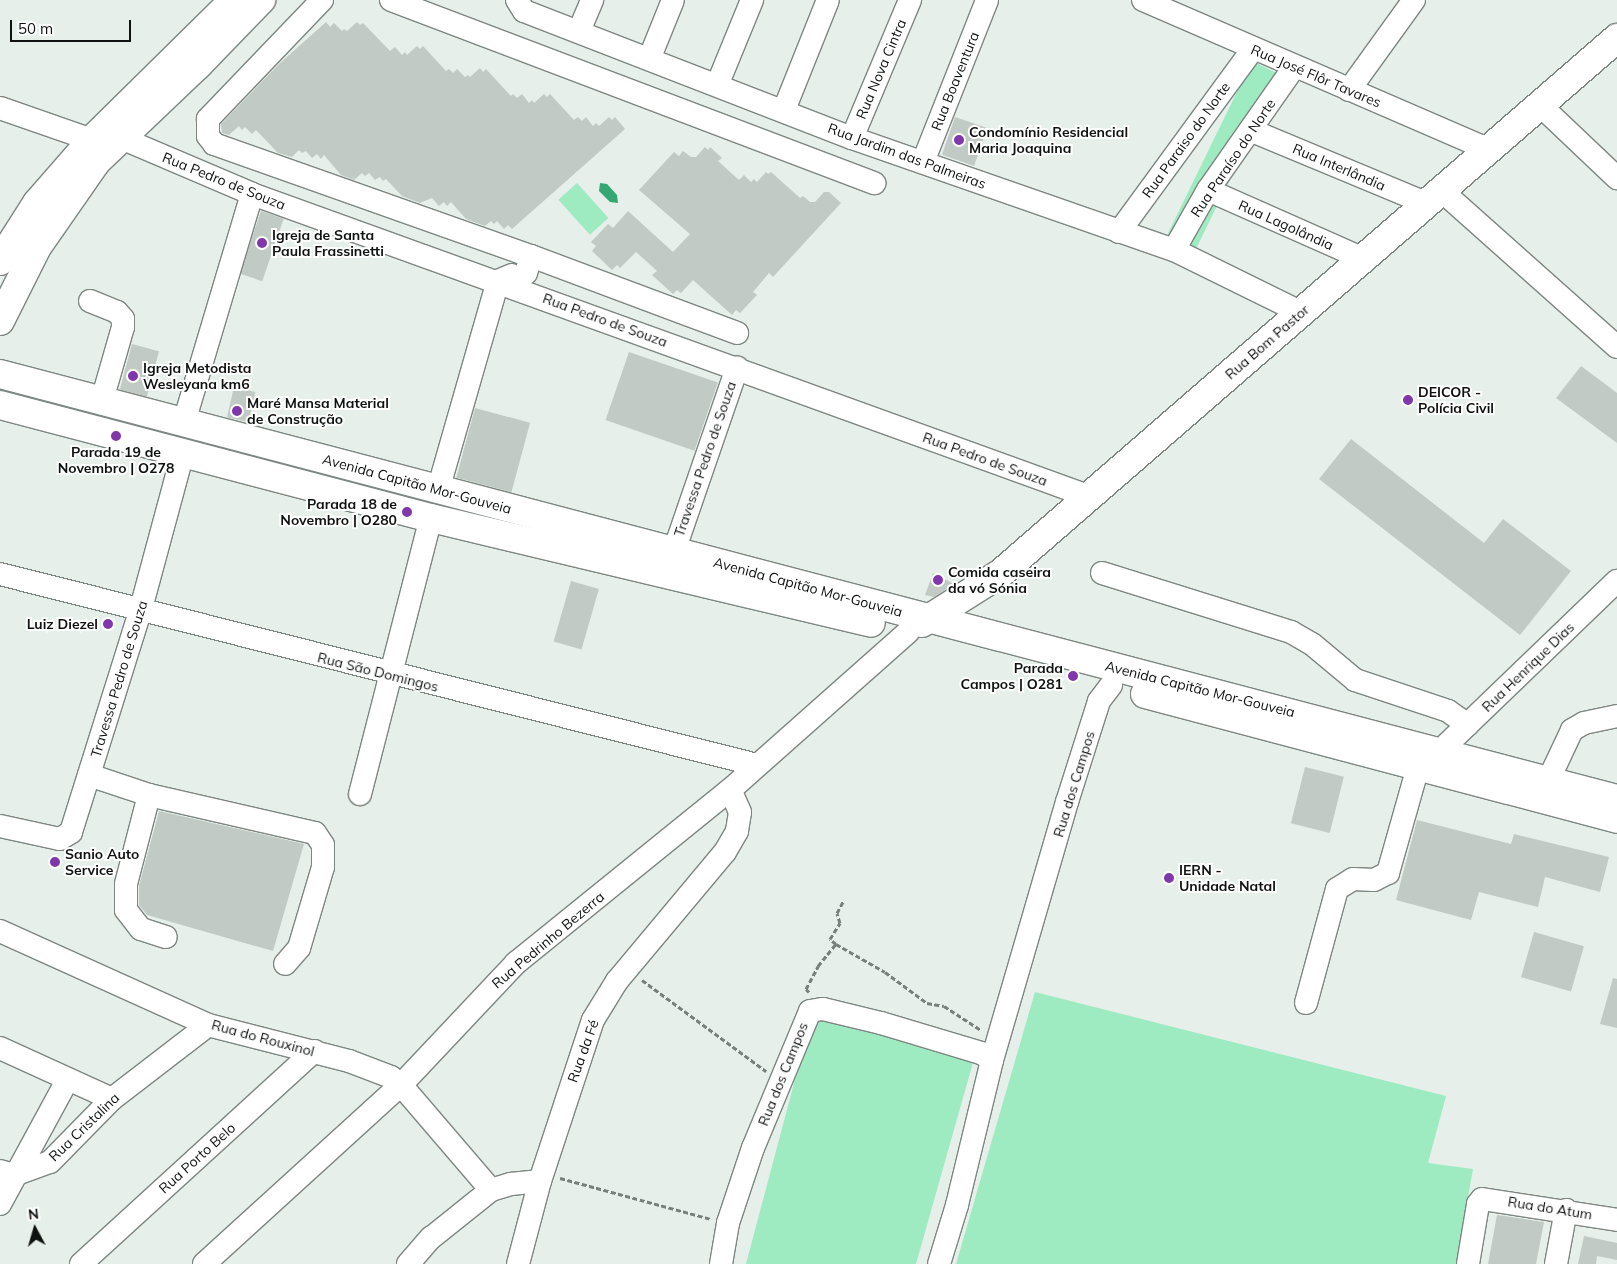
<!DOCTYPE html>
<meta charset="utf-8">
<style>
body{margin:0}
#map{position:relative;width:1617px;height:1264px;overflow:hidden;background:#e6efe9;font-family:Mulish,sans-serif}
div>[style]{position:absolute}
[style*='--x']{left:calc(var(--x)*1px);top:calc(var(--y)*1px);width:calc(var(--w)*1px);rotate:calc(var(--a)*1deg)}
.green>*{inset:0;background:#9eebc2;transform-origin:0 0}
.water>*{inset:0;background:#34a775}
.building>*{inset:0;background:#c1cac5;transform-origin:0 0}
.path>*{height:3px;margin-top:-1.5px;transform-origin:0;background:repeating-linear-gradient(90deg,#787e7a 0 5px,transparent 0 7.5px)}
.roads{filter:drop-shadow(1px 0 #7e8682) drop-shadow(-1px 0 #7e8682) drop-shadow(0 1px #7e8682) drop-shadow(0 -1px #7e8682)}
.minor>*{height:22px;margin:-11px;padding:0 11px;transform-origin:11px;border-radius:11px;background:#fff}
.major>*{height:28px;margin:-14px;padding:0 14px;transform-origin:14px;border-radius:14px;background:#fff}
.dots>*{width:14px;height:14px;translate:-50% -50%;box-sizing:border-box;border:2px solid #fff;border-radius:50%}
span{translate:-50% -50%;white-space:nowrap;text-align:center;line-height:1.15;-webkit-text-stroke:4px #fff;paint-order:stroke}
.street-label{font-size:14px;color:#0f1210}
.poi-label{font-size:14px;color:#0f1210;font-weight:700}
.left{translate:0 -50%;text-align:left}
.right{translate:-100% -50%;text-align:right}
.north{position:absolute;left:10px;top:1204px;width:50px;height:50px;-webkit-text-stroke:4px #fff;paint-order:stroke;rotate:354deg;font-size:14px;font-weight:700;line-height:20px;text-align:center;color:#0f1210}
.north::after{content:'';display:block;margin:auto;width:18px;height:22px;background:#0f1210;clip-path:polygon(50% 0,100% 100%,50% 72%,0 100%)}
.scale{position:absolute;left:10px;top:20px;width:121px;height:22px;box-sizing:border-box;border:2px solid #0f1210;border-top:0;padding-left:6px;font-size:15px;line-height:18px;white-space:nowrap;color:#0f1210;-webkit-text-stroke:4px #fff;paint-order:stroke}
</style>
<div id="map">
<div class="green">
<i style="left:1252px;top:61px;width:32px;height:206px;rotate:26deg"></i>
<i style="left:577px;top:183px;width:47px;height:25px;rotate:48deg"></i>
<i style="clip-path:polygon(1035px 992px,1446px 1096px,1428px 1163px,1473px 1169px,1456px 1264px,956px 1264px)"></i>
<i style="clip-path:polygon(812px 1015px,974px 1059px,916px 1264px,746px 1264px)"></i>
</div>
<div class="water">
<i style="clip-path:polygon(600px 183px,607px 184px,617px 195px,618px 203px,610px 202px,599px 191px)"></i>
</div>
<div class="building">
<i style="clip-path:polygon(326px 22px,330px 27px,334px 23px,342px 31px,344px 29px,347px 31px,357px 22px,360px 25px,363px 23px,390px 51px,395px 47px,402px 55px,405px 52px,407px 55px,417px 46px,420px 49px,423px 46px,446px 71px,449px 69px,453px 73px,457px 69px,465px 77px,468px 75px,470px 77px,480px 68px,483px 72px,486px 69px,511px 96px,513px 94px,517px 98px,522px 94px,529px 103px,532px 100px,534px 103px,544px 94px,547px 97px,550px 94px,574px 120px,578px 117px,582px 121px,586px 117px,593px 126px,596px 123px,599px 126px,609px 117px,612px 120px,615px 117px,625px 129px,512px 229px,508px 225px,504px 229px,497px 221px,494px 224px,491px 221px,485px 226px,466px 219px,451px 202px,447px 206px,444px 202px,439px 206px,432px 198px,420px 203px,402px 196px,386px 179px,383px 181px,380px 177px,375px 180px,369px 173px,365px 176px,362px 173px,354px 180px,341px 175px,324px 155px,321px 159px,317px 154px,312px 158px,306px 151px,302px 153px,299px 150px,292px 157px,278px 153px,256px 130px,252px 134px,245px 127px,242px 130px,239px 126px,229px 135px,222px 133px,221px 124px,279px 64px)"></i>
<i style="left:955px;top:117px;width:34px;height:40px;rotate:19deg"></i>
<i style="clip-path:polygon(705px 147px,708px 150px,710px 147px,722px 158px,718px 161px,739px 180px,744px 175px,751px 182px,754px 179px,757px 182px,766px 172px,768px 174px,771px 172px,800px 198px,803px 196px,810px 202px,815px 202px,824px 192px,829px 192px,841px 203px,773px 277px,769px 273px,753px 292px,757px 295px,740px 313px,736px 310px,732px 315px,693px 280px,681px 293px,677px 290px,673px 294px,652px 275px,657px 271px,636px 252px,620px 268px,617px 265px,612px 270px,592px 251px,596px 246px,591px 242px,608px 224px,613px 228px,628px 211px,673px 252px,690px 234px,639px 190px,674px 152px,679px 156px,683px 151px,691px 157px,696px 157px)"></i>
<i style="left:261px;top:211px;width:24px;height:66px;rotate:19deg"></i>
<i style="left:132px;top:344px;width:28px;height:47px;rotate:15deg"></i>
<i style="left:629px;top:352px;width:94px;height:72px;rotate:19deg"></i>
<i style="clip-path:polygon(1581px 366px,1617px 393px,1617px 443px,1556px 398px)"></i>
<i style="left:234px;top:387px;width:22px;height:31px;rotate:13deg"></i>
<i style="left:475px;top:408px;width:57px;height:72px;rotate:15deg"></i>
<i style="clip-path:polygon(1351px 439px,1484px 543px,1503px 519px,1571px 571px,1520px 635px,1319px 479px)"></i>
<i style="clip-path:polygon(933px 573px,954px 584px,934px 597px,925px 595px)"></i>
<i style="left:571px;top:581px;width:29px;height:63px;rotate:16deg"></i>
<i style="left:1305px;top:767px;width:40px;height:58px;rotate:14deg"></i>
<i style="clip-path:polygon(159px 811px,304px 844px,273px 951px,147px 915px,139px 905px,139px 886px)"></i>
<i style="clip-path:polygon(1417px 820px,1511px 844px,1514px 834px,1609px 857px,1600px 892px,1545px 877px,1538px 907px,1479px 892px,1471px 920px,1396px 900px)"></i>
<i style="left:1534px;top:932px;width:52px;height:47px;rotate:16deg"></i>
<i style="clip-path:polygon(1613px 978px,1617px 979px,1617px 1028px,1600px 1024px)"></i>
<i style="clip-path:polygon(1497px 1215px,1544px 1222px,1536px 1264px,1488px 1264px)"></i>
<i style="clip-path:polygon(1584px 1236px,1617px 1243px,1617px 1260px,1597px 1256px,1596px 1264px,1578px 1264px)"></i>
</div>
<div class="path">
<i style="--x:836;--y:944;--w:56;--a:29.7"></i>
<i style="--x:885;--y:972;--w:52;--a:36.4"></i>
<i style="--x:927;--y:1003;--w:17;--a:10"></i>
<i style="--x:944;--y:1006;--w:44;--a:33"></i>
<i style="--x:642;--y:980;--w:154;--a:36.3"></i>
<i style="--x:809;--y:992;--w:4;--a:-135"></i>
<i style="--x:806;--y:989;--w:26;--a:-62"></i>
<i style="--x:818;--y:966;--w:28;--a:-51"></i>
<i style="--x:836;--y:944;--w:8;--a:-140"></i>
<i style="--x:830;--y:939;--w:19;--a:-58"></i>
<i style="--x:840;--y:923;--w:10;--a:-107"></i>
<i style="--x:837;--y:913;--w:15;--a:-62"></i>
<i style="--x:560;--y:1178;--w:156;--a:15.2"></i>
</div>
<div class="roads">
<div class="minor">
<i style="--x:322;--y:0;--w:165;--a:133.8"></i>
<i style="--x:208;--y:119;--w:17;--a:90"></i>
<i style="--x:208;--y:136;--w:10;--a:53"></i>
<i style="--x:214;--y:144;--w:336;--a:19.5"></i>
<i style="--x:531;--y:256;--w:18;--a:106"></i>
<i style="--x:391;--y:0;--w:517;--a:20.75"></i>
<i style="--x:517;--y:0;--w:13;--a:58"></i>
<i style="--x:524;--y:11;--w:352;--a:21.2"></i>
<i style="--x:852;--y:138;--w:341;--a:19.2"></i>
<i style="--x:1174;--y:250;--w:140;--a:26.2"></i>
<i style="--x:1143;--y:0;--w:378;--a:23.4"></i>
<i style="--x:579;--y:31;--w:34;--a:-67"></i>
<i style="--x:650;--y:57;--w:61;--a:-68"></i>
<i style="--x:718;--y:83;--w:90;--a:-67.7"></i>
<i style="--x:1349;--y:90;--w:111;--a:-54.2"></i>
<i style="--x:1541;--y:106;--w:105;--a:43.5"></i>
<i style="--x:0;--y:108;--w:97;--a:19.2"></i>
<i style="--x:784;--y:110;--w:118;--a:-68.2"></i>
<i style="--x:1250;--y:130;--w:193;--a:22.6"></i>
<i style="--x:121;--y:138;--w:142;--a:23.1"></i>
<i style="--x:252;--y:194;--w:892;--a:19.86"></i>
<i style="--x:852;--y:138;--w:150;--a:-67.2"></i>
<i style="--x:923;--y:162;--w:174;--a:-68.4"></i>
<i style="--x:1208;--y:190;--w:171;--a:23.9"></i>
<i style="--x:1443;--y:192;--w:233;--a:41.7"></i>
<i style="--x:1119;--y:232;--w:227;--a:-53.8"></i>
<i style="--x:1174;--y:250;--w:69;--a:-60.5"></i>
<i style="--x:1208;--y:190;--w:150;--a:-55"></i>
<i style="--x:531;--y:256;--w:220;--a:20.5"></i>
<i style="--x:90;--y:301;--w:29;--a:22"></i>
<i style="--x:117;--y:312;--w:9;--a:49"></i>
<i style="--x:123;--y:319;--w:8;--a:90"></i>
<i style="--x:123;--y:327;--w:76;--a:106"></i>
<i style="--x:184;--y:422;--w:238;--a:-73.4"></i>
<i style="--x:438;--y:490;--w:217;--a:-74"></i>
<i style="--x:498;--y:281;--w:15;--a:-23"></i>
<i style="--x:674;--y:551;--w:194;--a:-71"></i>
<i style="--x:1102;--y:573;--w:198;--a:17.3"></i>
<i style="--x:1291;--y:632;--w:24;--a:30"></i>
<i style="--x:1312;--y:644;--w:56;--a:39.9"></i>
<i style="--x:1355;--y:680;--w:98;--a:18.4"></i>
<i style="--x:1448;--y:711;--w:24;--a:35"></i>
<i style="--x:0;--y:574;--w:781;--a:14.16"></i>
<i style="--x:1439;--y:752;--w:247;--a:-43.9"></i>
<i style="--x:89;--y:775;--w:63;--a:18.4"></i>
<i style="--x:149;--y:795;--w:170;--a:12.9"></i>
<i style="--x:315;--y:833;--w:14;--a:56"></i>
<i style="--x:323;--y:845;--w:22;--a:90"></i>
<i style="--x:323;--y:867;--w:84;--a:106.5"></i>
<i style="--x:299;--y:948;--w:21;--a:131"></i>
<i style="--x:1548;--y:781;--w:56;--a:-64.8"></i>
<i style="--x:1572;--y:730;--w:14;--a:-30"></i>
<i style="--x:1584;--y:723;--w:34;--a:-12"></i>
<i style="--x:360;--y:794;--w:285;--a:-75.6"></i>
<i style="--x:149;--y:795;--w:92;--a:104.5"></i>
<i style="--x:126;--y:884;--w:26;--a:90"></i>
<i style="--x:126;--y:910;--w:24;--a:52"></i>
<i style="--x:141;--y:929;--w:26;--a:18"></i>
<i style="--x:0;--y:826;--w:61;--a:12.2"></i>
<i style="--x:60;--y:839;--w:13;--a:-32"></i>
<i style="--x:71;--y:832;--w:231;--a:-72.6"></i>
<i style="--x:140;--y:612;--w:165;--a:-74.9"></i>
<i style="--x:0;--y:931;--w:228;--a:24.3"></i>
<i style="--x:208;--y:1025;--w:146;--a:14.3"></i>
<i style="--x:349;--y:1061;--w:45;--a:20.9"></i>
<i style="--x:391;--y:1077;--w:13;--a:39"></i>
<i style="--x:401;--y:1085;--w:138;--a:49.4"></i>
<i style="--x:1306;--y:1003;--w:118;--a:-74.8"></i>
<i style="--x:1337;--y:889;--w:19;--a:-32"></i>
<i style="--x:1353;--y:879;--w:21;--a:3"></i>
<i style="--x:1374;--y:880;--w:16;--a:-27"></i>
<i style="--x:1388;--y:873;--w:110;--a:-74.2"></i>
<i style="--x:0;--y:1048;--w:123;--a:24.5"></i>
<i style="--x:0;--y:1171;--w:15;--a:16"></i>
<i style="--x:14;--y:1175;--w:38;--a:-20"></i>
<i style="--x:50;--y:1162;--w:88;--a:-45.5"></i>
<i style="--x:112;--y:1099;--w:121;--a:-37.6"></i>
<i style="--x:0;--y:1204;--w:142;--a:-61.5"></i>
<i style="--x:81;--y:1264;--w:316;--a:-42.4"></i>
<i style="--x:204;--y:1264;--w:266;--a:-42.3"></i>
<i style="--x:401;--y:1085;--w:168;--a:-46.7"></i>
<i style="--x:516;--y:963;--w:275;--a:-39"></i>
<i style="--x:730;--y:790;--w:238;--a:-41.6"></i>
<i style="--x:408;--y:1264;--w:35;--a:-49"></i>
<i style="--x:431;--y:1238;--w:77;--a:-38.7"></i>
<i style="--x:491;--y:1190;--w:21;--a:-17"></i>
<i style="--x:511;--y:1184;--w:29;--a:-6"></i>
<i style="--x:518;--y:1264;--w:86;--a:-75.2"></i>
<i style="--x:540;--y:1181;--w:169;--a:-71.8"></i>
<i style="--x:593;--y:1020;--w:46;--a:-58.4"></i>
<i style="--x:617;--y:981;--w:168;--a:-50.1"></i>
<i style="--x:725;--y:852;--w:24;--a:-60"></i>
<i style="--x:737;--y:831;--w:19;--a:-81"></i>
<i style="--x:740;--y:812;--w:24;--a:-114"></i>
<i style="--x:721;--y:1264;--w:42;--a:-80.3"></i>
<i style="--x:728;--y:1223;--w:79;--a:-71.6"></i>
<i style="--x:753;--y:1148;--w:148;--a:-67.4"></i>
<i style="--x:810;--y:1011;--w:13;--a:-9"></i>
<i style="--x:823;--y:1009;--w:60;--a:13.6"></i>
<i style="--x:881;--y:1023;--w:104;--a:16.7"></i>
<i style="--x:981;--y:1053;--w:13;--a:32"></i>
<i style="--x:939;--y:1264;--w:62;--a:-73"></i>
<i style="--x:957;--y:1205;--w:149;--a:-76.4"></i>
<i style="--x:992;--y:1060;--w:269;--a:-73.8"></i>
<i style="--x:1067;--y:802;--w:106;--a:-72.4"></i>
<i style="--x:1099;--y:701;--w:20;--a:-53"></i>
<i style="--x:1468;--y:1264;--w:61;--a:-80.5"></i>
<i style="--x:1478;--y:1204;--w:6;--a:-51"></i>
<i style="--x:1482;--y:1199;--w:137;--a:8.8"></i>
<i style="--x:1556;--y:1264;--w:55;--a:-79.5"></i>
</div>
<div class="major">
<i style="--x:0;--y:261;--w:69;--a:-57.5"></i>
<i style="--x:37;--y:203;--w:84;--a:-48.9"></i>
<i style="--x:92;--y:140;--w:199;--a:-44.6"></i>
<i style="--x:0;--y:321;--w:83;--a:-63.4"></i>
<i style="--x:37;--y:247;--w:103;--a:-55.2"></i>
<i style="--x:96;--y:162;--w:141;--a:-43.6"></i>
<i style="--x:198;--y:65;--w:91;--a:-45.9"></i>
<i style="--x:0;--y:374;--w:1672;--a:14.73"></i>
<i style="--x:0;--y:405;--w:446;--a:14.7"></i>
<i style="--x:431;--y:518;--w:452;--a:13.4"></i>
<i style="--x:922;--y:623;--w:93;--a:-32.3"></i>
<i style="--x:1001;--y:573;--w:816;--a:-40.97"></i>
<i style="--x:1145;--y:694;--w:488;--a:14.8"></i>
</div>
</div>
<div class="dots">
<i style="left:959px;top:140px;background:#7f37aa"></i>
<i style="left:262px;top:243px;background:#7f37aa"></i>
<i style="left:133px;top:376px;background:#7f37aa"></i>
<i style="left:1408px;top:400px;background:#7f37aa"></i>
<i style="left:237px;top:411px;background:#7f37aa"></i>
<i style="left:116px;top:436px;background:#7f37aa"></i>
<i style="left:407px;top:512px;background:#7f37aa"></i>
<i style="left:938px;top:580px;background:#7f37aa"></i>
<i style="left:108px;top:624px;background:#7f37aa"></i>
<i style="left:1073px;top:676px;background:#7f37aa"></i>
<i style="left:55px;top:862px;background:#7f37aa"></i>
<i style="left:1169px;top:878px;background:#7f37aa"></i>
</div>
<div class="street-label">
<span style="left:881px;top:69px;rotate:-67deg">Rua Nova Cintra</span>
<span style="left:1316px;top:76px;rotate:23deg">Rua José Flôr Tavares</span>
<span style="left:955px;top:81px;rotate:-68deg">Rua Boaventura</span>
<span style="left:1186px;top:140px;rotate:-54deg">Rua Paraiso do Norte</span>
<span style="left:907px;top:156px;rotate:20deg">Rua Jardim das Palmeiras</span>
<span style="left:1233px;top:158px;rotate:-56deg">Rua Paraíso do Norte</span>
<span style="left:1339px;top:167px;rotate:23deg">Rua Interlândia</span>
<span style="left:224px;top:181px;rotate:22deg">Rua Pedro de Souza</span>
<span style="left:1286px;top:225px;rotate:24deg">Rua Lagolândia</span>
<span style="left:605px;top:320px;rotate:20deg">Rua Pedro de Souza</span>
<span style="left:1267px;top:342px;rotate:-41deg">Rua Bom Pastor</span>
<span style="left:705px;top:459px;rotate:-71deg">Travessa Pedro de Souza</span>
<span style="left:985px;top:459px;rotate:20deg">Rua Pedro de Souza</span>
<span style="left:417px;top:484px;rotate:15deg">Avenida Capitão Mor-Gouveia</span>
<span style="left:808px;top:587px;rotate:15deg">Avenida Capitão Mor-Gouveia</span>
<span style="left:1528px;top:667px;rotate:-44deg">Rua Henrique Dias</span>
<span style="left:378px;top:672px;rotate:14deg">Rua São Domingos</span>
<span style="left:119px;top:679px;rotate:-73deg">Travessa Pedro de Souza</span>
<span style="left:1200px;top:689px;rotate:14deg">Avenida Capitão Mor-Gouveia</span>
<span style="left:1074px;top:784px;rotate:-73deg">Rua dos Campos</span>
<span style="left:548px;top:940px;rotate:-40deg">Rua Pedrinho Bezerra</span>
<span style="left:263px;top:1038px;rotate:15deg">Rua do Rouxinol</span>
<span style="left:583px;top:1051px;rotate:-70deg">Rua da Fé</span>
<span style="left:783px;top:1074px;rotate:-68deg">Rua dos Campos</span>
<span style="left:84px;top:1127px;rotate:-44deg">Rua Cristalina</span>
<span style="left:197px;top:1158px;rotate:-42deg">Rua Porto Belo</span>
<span style="left:1550px;top:1208px;rotate:9deg">Rua do Atum</span>
</div>
<div class="poi-label">
<span class="left" style="left:969px;top:140px">Condomínio Residencial<br>Maria Joaquina</span>
<span class="left" style="left:272px;top:243px">Igreja de Santa<br>Paula Frassinetti</span>
<span class="left" style="left:143px;top:376px">Igreja Metodista<br>Wesleyana km6</span>
<span class="left" style="left:1418px;top:400px">DEICOR -<br>Polícia Civil</span>
<span class="left" style="left:247px;top:411px">Maré Mansa Material<br>de Construção</span>
<span style="left:116px;top:460px">Parada 19 de<br>Novembro | O278</span>
<span class="right" style="left:397px;top:512px">Parada 18 de<br>Novembro | O280</span>
<span class="left" style="left:948px;top:580px">Comida caseira<br>da vó Sónia</span>
<span class="right" style="left:98px;top:624px">Luiz Diezel</span>
<span class="right" style="left:1063px;top:676px">Parada<br>Campos | O281</span>
<span class="left" style="left:65px;top:862px">Sanio Auto<br>Service</span>
<span class="left" style="left:1179px;top:878px">IERN -<br>Unidade Natal</span>
</div>
<div class="north">N</div>
<div class="scale">50 m</div>
</div>
